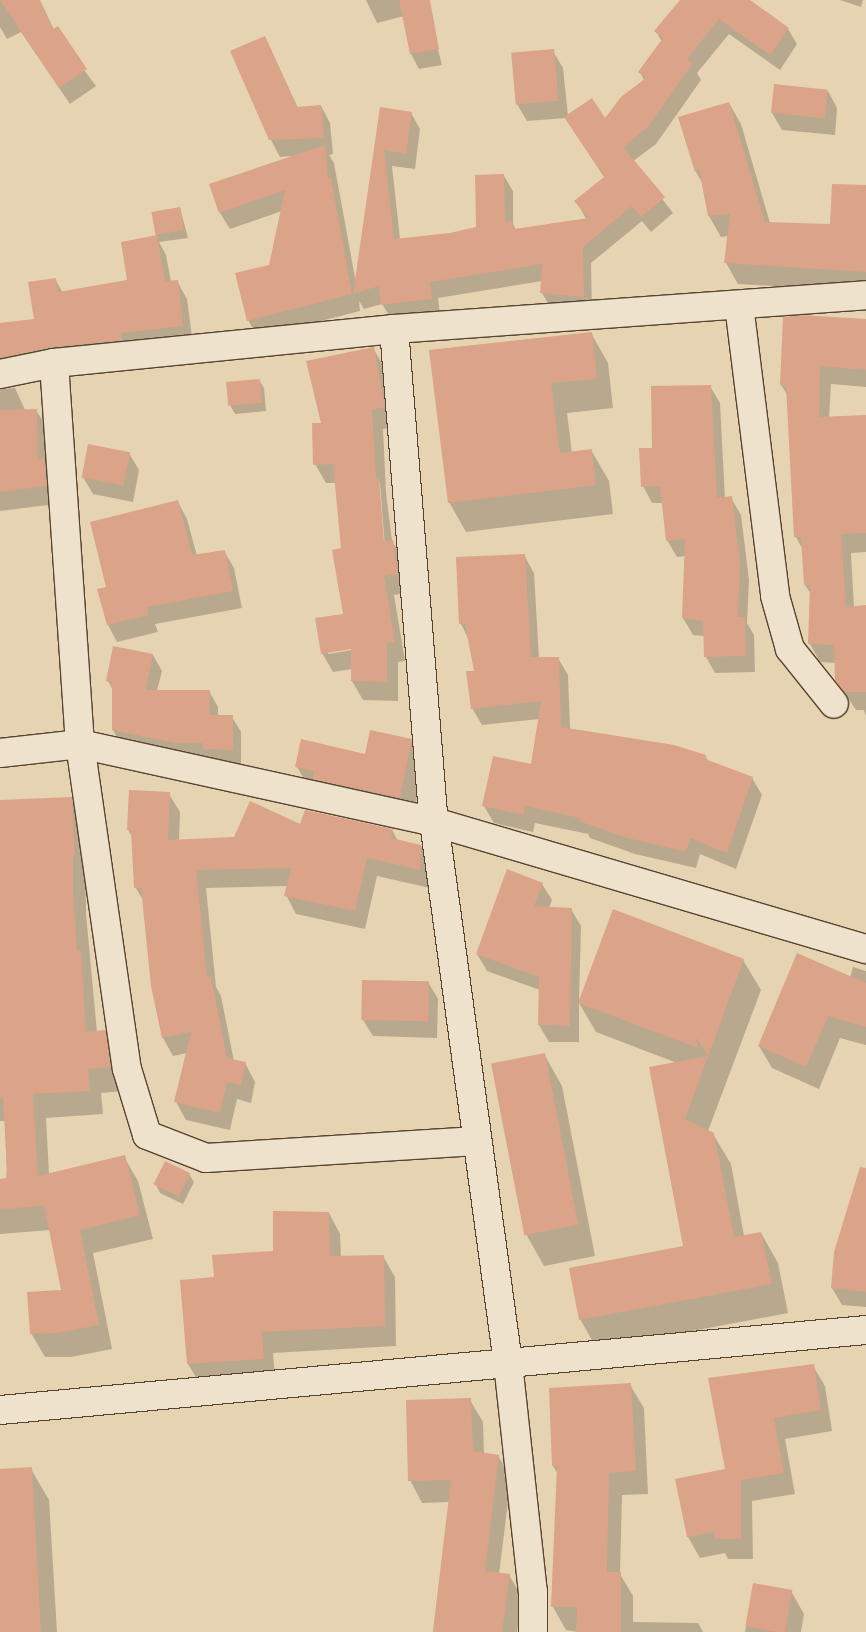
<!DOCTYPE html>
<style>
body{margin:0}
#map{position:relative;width:866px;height:1632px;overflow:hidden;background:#e6d3b2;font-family:"IM FELL English",serif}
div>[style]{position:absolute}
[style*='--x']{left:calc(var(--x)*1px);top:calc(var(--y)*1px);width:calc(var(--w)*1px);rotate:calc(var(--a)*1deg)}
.shadow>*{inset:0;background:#0003}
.building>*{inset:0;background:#dba387;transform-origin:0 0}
.roads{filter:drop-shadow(1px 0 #574330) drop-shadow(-1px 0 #574330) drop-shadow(0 1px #574330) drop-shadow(0 -1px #574330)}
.minor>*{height:28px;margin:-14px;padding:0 14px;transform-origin:14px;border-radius:14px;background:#efe2cd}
span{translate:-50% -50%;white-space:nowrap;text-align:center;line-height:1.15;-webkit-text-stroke:4px #efe2cd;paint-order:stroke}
</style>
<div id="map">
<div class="shadow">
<i style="clip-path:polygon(0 0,40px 0,54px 30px,96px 86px,70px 104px,21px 32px,7px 39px,0 27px)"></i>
<i style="clip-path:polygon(366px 0,425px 0,442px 65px,419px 69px,411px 54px,404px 16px,377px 23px)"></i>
<i style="clip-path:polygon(681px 0,748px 0,788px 29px,797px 44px,780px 70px,729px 34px,697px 73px,701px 80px,656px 144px,633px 161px,673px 213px,651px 232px,642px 221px,591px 263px,592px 313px,551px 308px,542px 293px,542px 281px,438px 298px,440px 314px,392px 320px,382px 304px,364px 309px,359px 301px,360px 311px,258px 337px,248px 320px,270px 266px,282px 211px,230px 229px,220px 213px,294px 156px,280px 157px,271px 140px,265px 37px,298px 108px,321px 106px,330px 123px,333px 154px,329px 155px,334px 163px,356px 283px,381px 109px,411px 113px,420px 129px,415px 169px,392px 166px,400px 239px,450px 234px,477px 228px,504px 176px,513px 191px,513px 224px,516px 230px,587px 220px,576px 201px,605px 178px,566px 118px,527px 121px,517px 104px,512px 54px,553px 51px,563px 68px,568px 116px,605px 120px,644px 80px,640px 72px,662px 42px,656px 31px)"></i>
<i style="clip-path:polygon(840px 0,863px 0,861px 7px)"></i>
<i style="clip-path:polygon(828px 91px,837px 108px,835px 135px,782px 130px,772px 113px)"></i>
<i style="clip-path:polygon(729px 103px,741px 124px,770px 223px,831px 225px,866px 186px,866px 291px,738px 284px,726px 263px,729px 236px,721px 237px,709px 216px,703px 184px,696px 172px,679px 118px)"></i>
<i style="clip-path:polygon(180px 208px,188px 238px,159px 242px,166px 255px,171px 282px,177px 281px,187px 299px,193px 344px,0 383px,0 324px,35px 320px,55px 279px,63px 293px,129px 281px,122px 243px,157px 236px,156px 234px)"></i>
<i style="clip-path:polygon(866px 321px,866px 387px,831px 384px,829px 418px,866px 416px,866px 552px,851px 553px,854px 608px,866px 607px,866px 716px,864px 710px,856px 710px,836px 680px,836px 663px,820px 662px,810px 644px,811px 594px,805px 585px,803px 550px,796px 537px,788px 396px,781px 385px)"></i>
<i style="clip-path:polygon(591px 333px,608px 363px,613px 408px,567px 413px,572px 453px,591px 450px,609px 481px,613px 514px,466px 532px,449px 502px)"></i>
<i style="clip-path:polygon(evenodd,373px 348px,384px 367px,395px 426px,383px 429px,386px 493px,392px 541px,403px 560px,408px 593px,394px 595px,405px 661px,398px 662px,398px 701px,363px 700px,352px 681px,352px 669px,333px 672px,322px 653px,344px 615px,342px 549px,336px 483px,326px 483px,315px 464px,322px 424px,373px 348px,378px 481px,380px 484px,385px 547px,383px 547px,378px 481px,373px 348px,357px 647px,358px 649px,328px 654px,328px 651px,357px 647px)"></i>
<i style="clip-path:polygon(259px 380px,264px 388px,266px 411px,235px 414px,230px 405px)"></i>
<i style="clip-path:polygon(710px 386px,720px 403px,725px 499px,731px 498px,741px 515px,749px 580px,747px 623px,754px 635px,755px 672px,715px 673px,706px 657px,705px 636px,693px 635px,683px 618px,685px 556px,677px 557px,667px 540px,663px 503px,652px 503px,643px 486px,653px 449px)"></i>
<i style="clip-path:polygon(15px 388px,25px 410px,36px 410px,47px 428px,56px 504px,0 511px,0 389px)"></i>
<i style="clip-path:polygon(129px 453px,139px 470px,133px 502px,93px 494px,83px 477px)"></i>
<i style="clip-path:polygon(178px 502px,187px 519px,197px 556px,224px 551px,234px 568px,242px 608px,155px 624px,158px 632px,117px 642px,108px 625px,99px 590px,108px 588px)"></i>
<i style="clip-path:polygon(524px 555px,534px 573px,539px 658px,558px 658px,568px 675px,570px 729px,705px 756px,709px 762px,752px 778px,762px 795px,736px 869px,700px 854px,696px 868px,635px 854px,590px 838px,588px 834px,535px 823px,533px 832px,494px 823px,484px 806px,532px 765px,539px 719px,482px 725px,472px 708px,475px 672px,469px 640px,461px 624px,457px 559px)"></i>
<i style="clip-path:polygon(153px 655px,162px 671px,157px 691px,209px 691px,218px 707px,218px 717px,232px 717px,241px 732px,241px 765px,213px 765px,209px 758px,184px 758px,122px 746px,113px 730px,113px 690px,108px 681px)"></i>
<i style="clip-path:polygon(411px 740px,424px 763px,412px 821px,310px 789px,297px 767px,366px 755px)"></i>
<i style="clip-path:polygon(169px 794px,180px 812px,179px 841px,235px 838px,301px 826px,392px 830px,398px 841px,421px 846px,431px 864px,430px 888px,377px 876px,365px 929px,296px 914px,286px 895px,288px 886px,206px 888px,216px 987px,221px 996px,234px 1061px,245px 1063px,255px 1082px,251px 1103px,237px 1099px,230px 1130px,186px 1120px,176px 1102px,187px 1053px,173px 1056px,163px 1038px,144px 902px,136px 888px,133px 838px,128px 830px)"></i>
<i style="clip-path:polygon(71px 798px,85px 822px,86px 914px,97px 1032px,105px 1031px,119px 1055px,124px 1091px,101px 1093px,103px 1114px,46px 1118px,49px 1174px,124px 1157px,138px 1181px,153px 1239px,93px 1253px,112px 1349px,71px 1357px,45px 1357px,31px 1333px,62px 1291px,50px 1230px,0 1234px,0 1180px,7px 1179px,5px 1121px,0 1121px,0 801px)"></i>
<i style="clip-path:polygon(542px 884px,552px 900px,549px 908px,571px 909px,581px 926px,579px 1001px,743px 960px,761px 990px,708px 1131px,713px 1134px,731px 1164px,744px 1236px,761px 1233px,778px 1263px,788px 1313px,597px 1349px,580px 1319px,685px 1247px,677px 1063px,596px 1032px,579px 1003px,579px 1042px,549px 1042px,539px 1025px,540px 990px,487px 971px,477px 954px)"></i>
<i style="clip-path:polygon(853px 967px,866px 971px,866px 1045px,840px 1038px,819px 1089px,772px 1068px,759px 1046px,850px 978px)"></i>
<i style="clip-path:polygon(428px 982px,438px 999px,437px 1038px,373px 1036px,363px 1020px)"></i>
<i style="clip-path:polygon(544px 1054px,562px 1086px,595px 1256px,544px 1266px,526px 1234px)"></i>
<i style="clip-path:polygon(189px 1174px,194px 1182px,183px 1204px,160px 1193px,156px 1185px)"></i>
<i style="clip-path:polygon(866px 1182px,866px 1307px,842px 1305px,832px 1288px)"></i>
<i style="clip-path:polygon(329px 1213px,340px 1234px,341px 1257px,383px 1256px,395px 1277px,396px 1346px,273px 1353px,275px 1379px,200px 1384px,188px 1364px,215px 1278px,275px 1252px)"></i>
<i style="clip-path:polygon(813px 1366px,825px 1386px,832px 1431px,785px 1439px,795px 1494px,752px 1501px,753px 1559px,728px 1559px,725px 1553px,700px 1558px,688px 1537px,676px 1480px,726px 1470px)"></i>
<i style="clip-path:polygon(630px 1385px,644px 1408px,648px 1494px,622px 1495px,620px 1574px,633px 1596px,633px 1622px,698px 1623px,703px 1632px,578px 1632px,566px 1630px,553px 1607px,558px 1474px,553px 1466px)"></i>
<i style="clip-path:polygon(470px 1400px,483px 1422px,484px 1454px,498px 1456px,511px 1478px,499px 1574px,509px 1575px,522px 1597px,517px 1632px,433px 1632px,449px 1502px,422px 1503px,410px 1480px)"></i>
<i style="clip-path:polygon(31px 1469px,49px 1500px,57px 1632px,0 1632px,0 1470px)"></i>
<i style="clip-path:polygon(754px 1584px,791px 1591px,804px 1614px,801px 1632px,745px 1632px)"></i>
</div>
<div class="building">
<i style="clip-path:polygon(0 0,39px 0,53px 29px,58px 26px,87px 69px,59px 88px)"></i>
<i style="clip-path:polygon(399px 0,430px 0,439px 49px,410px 54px)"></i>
<i style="clip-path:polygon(680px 0,750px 0,789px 28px,770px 55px,719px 19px,687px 59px,693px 63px,647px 128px,623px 147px,665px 197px,641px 217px,632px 206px,583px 247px,584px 297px,540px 293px,542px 264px,430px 282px,432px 299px,381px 305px,379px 286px,353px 294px,380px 107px,412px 112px,406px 154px,384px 150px,394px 239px,450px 233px,476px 227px,475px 175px,504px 174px,505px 222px,513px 221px,514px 229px,589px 218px,574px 201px,604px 177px,564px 117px,592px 98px,605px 118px,621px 97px,646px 78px,638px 72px,663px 38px,654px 31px)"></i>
<i style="clip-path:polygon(265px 36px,297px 107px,321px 105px,324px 138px,269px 140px,230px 51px)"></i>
<i style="left:554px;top:49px;width:52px;height:43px;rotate:85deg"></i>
<i style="left:774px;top:84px;width:54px;height:29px;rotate:6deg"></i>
<i style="clip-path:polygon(729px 102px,765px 222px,830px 224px,832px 184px,866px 185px,866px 272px,724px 263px,730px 214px,708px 216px,699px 169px,695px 172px,678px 117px)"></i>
<i style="clip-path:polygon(325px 145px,328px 178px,331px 178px,352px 294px,247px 321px,235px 273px,269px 265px,285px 190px,219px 213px,209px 184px)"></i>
<i style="left:180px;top:207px;width:23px;height:29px;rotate:80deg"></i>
<i style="clip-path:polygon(157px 235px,165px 281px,178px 280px,183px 326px,121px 333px,122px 340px,52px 347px,0 358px,0 323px,34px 319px,28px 282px,56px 278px,58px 292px,127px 280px,121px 242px)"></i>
<i style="clip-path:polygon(801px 315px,866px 319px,866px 370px,820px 366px,819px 417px,866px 415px,866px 533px,841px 534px,846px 607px,866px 605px,866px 692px,844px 692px,835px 680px,834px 645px,808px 644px,810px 585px,804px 585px,801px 537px,794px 537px,786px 386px,780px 385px,783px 317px)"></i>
<i style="clip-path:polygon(592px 332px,597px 379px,551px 383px,560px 453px,592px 449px,596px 485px,448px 503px,429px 350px)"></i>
<i style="clip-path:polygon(374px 347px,385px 407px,372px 410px,376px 479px,379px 479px,384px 541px,393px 540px,398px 574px,384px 576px,395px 642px,387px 643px,387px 682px,351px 681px,351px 649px,321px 654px,315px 618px,343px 614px,332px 550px,341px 548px,333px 464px,313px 465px,312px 423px,321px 423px,306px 361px)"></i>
<i style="left:260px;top:379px;width:24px;height:34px;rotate:85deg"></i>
<i style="clip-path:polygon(711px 385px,717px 498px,732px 496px,740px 562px,738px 617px,745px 617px,746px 656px,704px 657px,703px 621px,682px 618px,685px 539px,666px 541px,660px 486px,641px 487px,639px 448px,652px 448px,651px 386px)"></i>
<i style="clip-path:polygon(37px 409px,38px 459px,44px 458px,47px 486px,0 492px,0 410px)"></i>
<i style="left:88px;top:444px;width:43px;height:34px;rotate:11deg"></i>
<i style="clip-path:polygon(178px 500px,192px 555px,225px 550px,233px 591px,147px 607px,149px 615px,107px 625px,97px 589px,106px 587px,90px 522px)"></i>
<i style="clip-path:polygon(525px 554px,531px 657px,559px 657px,561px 727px,674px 745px,706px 755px,705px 759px,753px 777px,727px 853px,690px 838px,686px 852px,624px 837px,579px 821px,580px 818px,525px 806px,523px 815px,482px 806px,493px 756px,531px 764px,541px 701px,471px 709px,466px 671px,474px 671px,465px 624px,459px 624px,456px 557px)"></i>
<i style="clip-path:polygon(113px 646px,153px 654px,146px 690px,210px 690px,210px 715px,233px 715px,233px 750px,203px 749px,203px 743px,175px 743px,112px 730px,112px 682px,106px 681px)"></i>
<i style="clip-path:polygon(370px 730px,412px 739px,400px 798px,312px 779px,314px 771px,295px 767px,301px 739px,365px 754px)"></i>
<i style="clip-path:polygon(129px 790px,170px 792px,168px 840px,234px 837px,250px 801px,300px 824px,305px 810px,393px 829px,391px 838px,421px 845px,420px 870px,367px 858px,355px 911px,284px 896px,291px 868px,196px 870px,207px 977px,211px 977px,227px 1058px,246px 1062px,241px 1085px,227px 1082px,220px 1113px,174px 1102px,191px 1032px,162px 1038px,151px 986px,141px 888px,134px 888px,131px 830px,127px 830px)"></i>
<i style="clip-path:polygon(72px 797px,75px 856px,73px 856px,73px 889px,77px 951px,81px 951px,86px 1032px,106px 1030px,111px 1067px,88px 1069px,90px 1091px,33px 1094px,38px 1176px,125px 1155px,140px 1215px,80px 1230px,99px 1325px,57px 1333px,30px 1334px,27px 1292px,61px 1290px,44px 1205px,0 1210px,0 1179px,6px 1178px,7px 1170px,3px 1097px,0 1097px,0 800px)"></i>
<i style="clip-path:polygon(507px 869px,543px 883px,534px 906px,572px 908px,570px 1026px,538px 1025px,539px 977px,476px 954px)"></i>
<i style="clip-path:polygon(613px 909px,744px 959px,685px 1119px,714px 1133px,734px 1237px,761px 1232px,772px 1284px,579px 1320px,569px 1268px,683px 1246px,649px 1067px,708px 1056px,696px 1037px,698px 1048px,578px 1003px)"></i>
<i style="clip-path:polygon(797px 953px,866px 983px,866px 1027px,828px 1016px,806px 1067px,758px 1046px)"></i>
<i style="left:362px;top:980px;width:67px;height:40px;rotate:1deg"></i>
<i style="left:545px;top:1053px;width:175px;height:55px;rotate:79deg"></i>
<i style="left:165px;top:1161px;width:28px;height:26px;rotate:26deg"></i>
<i style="clip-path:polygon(860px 1167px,866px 1168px,866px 1292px,831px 1288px,834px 1252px)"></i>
<i style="clip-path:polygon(273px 1211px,329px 1212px,330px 1256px,384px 1255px,385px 1326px,262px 1332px,264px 1359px,187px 1364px,180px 1280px,214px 1277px,212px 1255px,273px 1251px)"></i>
<i style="clip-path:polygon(814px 1364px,821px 1410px,774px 1418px,784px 1473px,741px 1480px,741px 1539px,715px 1539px,715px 1532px,687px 1537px,675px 1479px,725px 1469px,708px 1378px)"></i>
<i style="clip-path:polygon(631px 1383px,636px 1471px,609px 1473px,607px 1572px,621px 1572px,621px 1632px,576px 1632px,577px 1607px,551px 1607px,557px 1466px,552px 1466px,549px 1388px)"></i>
<i style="clip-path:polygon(471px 1398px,473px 1451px,499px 1455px,485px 1571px,510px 1574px,502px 1632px,433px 1632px,451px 1480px,408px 1481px,406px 1400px)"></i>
<i style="clip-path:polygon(32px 1467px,41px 1632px,0 1632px,0 1469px)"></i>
<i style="left:753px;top:1583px;width:40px;height:44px;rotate:10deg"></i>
</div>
<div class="roads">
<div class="minor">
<i style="--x:739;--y:305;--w:293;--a:82.9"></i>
<i style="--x:775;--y:596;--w:55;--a:74.2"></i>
<i style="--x:790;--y:649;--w:70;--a:51.3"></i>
<i style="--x:394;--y:329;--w:495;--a:85.4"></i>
<i style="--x:434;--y:822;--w:546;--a:82.21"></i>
<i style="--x:508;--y:1363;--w:230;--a:83.8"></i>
<i style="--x:533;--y:1592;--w:40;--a:90"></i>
<i style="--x:54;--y:363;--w:382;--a:86.1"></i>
<i style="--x:80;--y:744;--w:328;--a:81.8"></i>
<i style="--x:127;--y:1069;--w:69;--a:73.1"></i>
<i style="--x:147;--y:1135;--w:63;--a:21.3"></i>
<i style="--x:206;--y:1158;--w:271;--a:-3.6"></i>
<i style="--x:0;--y:374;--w:55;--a:-11.5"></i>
<i style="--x:54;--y:363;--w:342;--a:-5.7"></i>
<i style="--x:394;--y:329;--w:473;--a:-4.1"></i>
<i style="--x:0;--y:753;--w:81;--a:-6.4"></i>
<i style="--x:80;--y:744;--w:362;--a:12.4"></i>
<i style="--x:434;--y:822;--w:450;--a:16.4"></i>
<i style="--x:0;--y:1410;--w:870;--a:-5.28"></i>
</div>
</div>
</div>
